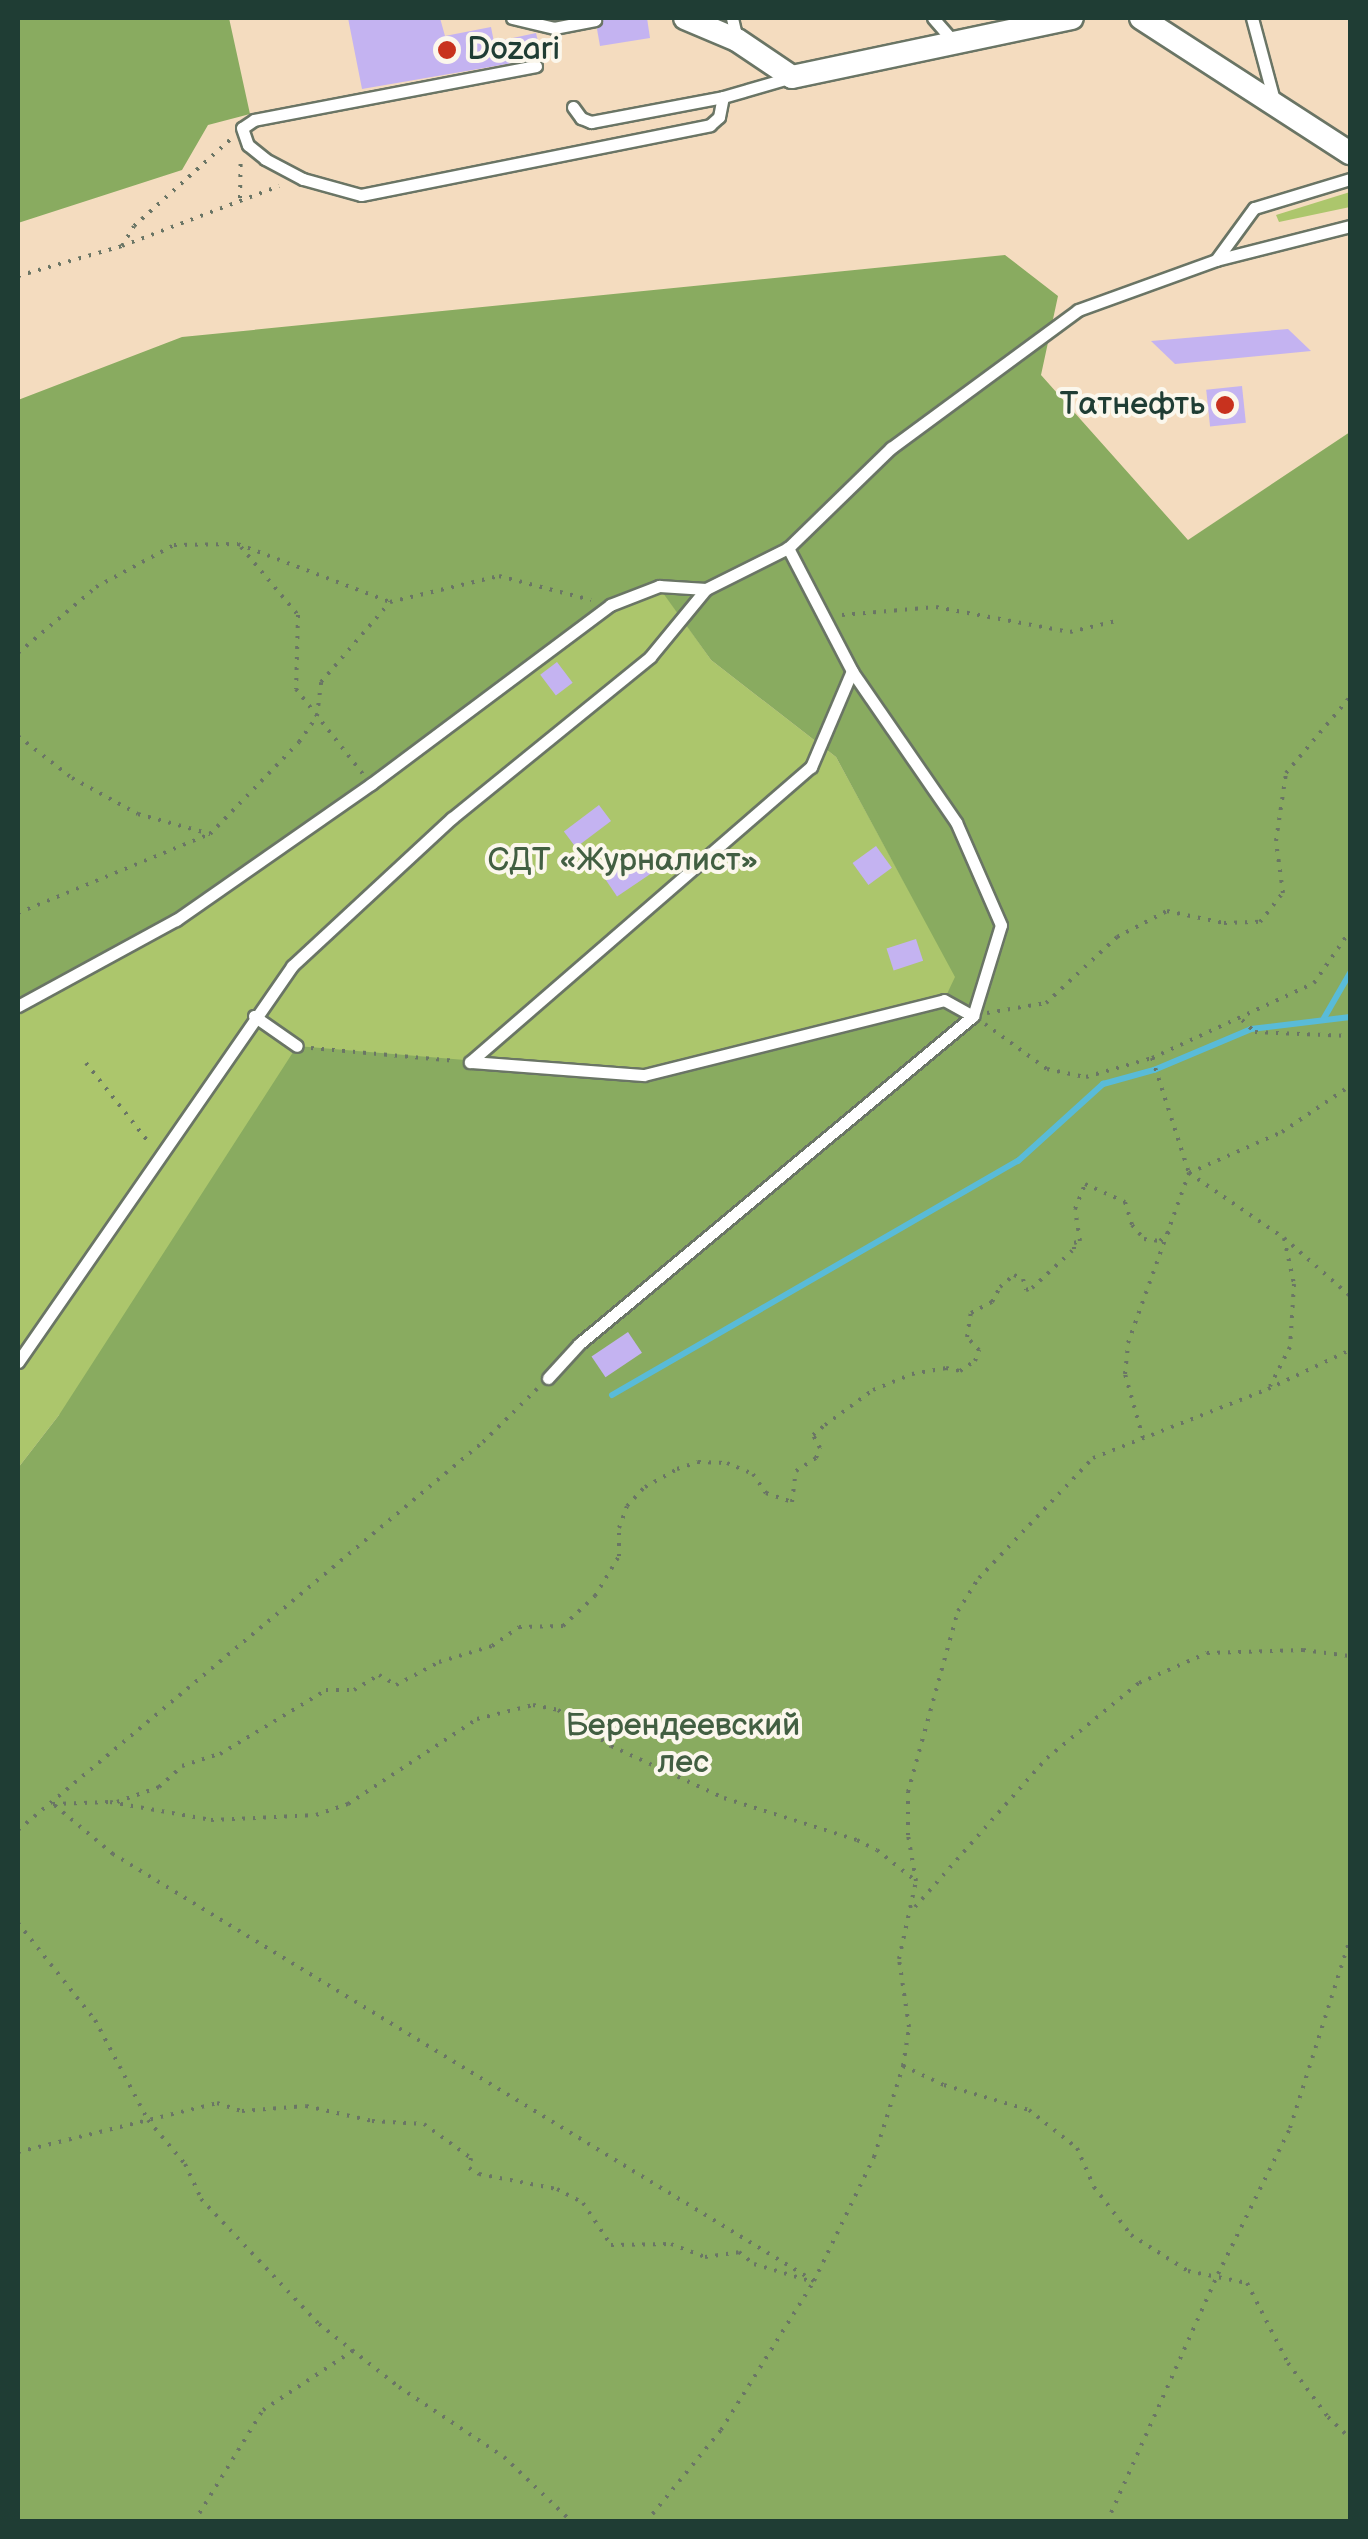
<!DOCTYPE html>
<meta charset="utf-8">
<style>
body{margin:0}
#map{position:relative;width:1368px;height:2539px;overflow:hidden;background:#f4dcbf;font-family:"Balsamiq Sans",sans-serif}
div>[style]{position:absolute}
[style*='--x']{left:calc(var(--x)*1px);top:calc(var(--y)*1px);width:calc(var(--w)*1px);rotate:calc(var(--a)*1deg)}
.green>*{inset:0;background:#acc66c}
.forest>*{inset:0;background:#89ab60}
.stream>*{height:6px;margin:-3px;padding:0 3px;transform-origin:3px;border-radius:3px;background:#59bbd8}
.building>*{inset:0;background:#c4b3f1;transform-origin:0 0}
.path>*{height:4px;margin-top:-2px;transform-origin:0;background:repeating-linear-gradient(90deg,#6a7565 0 2.5px,transparent 0 10.5px)}
.roads{filter:drop-shadow(2px 0 #6a7565) drop-shadow(-2px 0 #6a7565) drop-shadow(0 2px #6a7565) drop-shadow(0 -2px #6a7565)}
.service>*{height:11px;margin:-5.5px;padding:0 5.5px;transform-origin:5.5px;border-radius:5.5px;background:#fff}
.minor>*{height:22px;margin:-11px;padding:0 11px;transform-origin:11px;border-radius:11px;background:#fff}
.dots>*{width:28px;height:28px;translate:-50% -50%;box-sizing:border-box;border:5px solid #fbf7ec;border-radius:50%}
span{translate:-50% -50%;white-space:nowrap;text-align:center;line-height:1.15;-webkit-text-stroke:8px #fbf7ec;paint-order:stroke}
.poi-label{font-size:32px;color:#1f3d34}
.left{translate:0 -50%;text-align:left}
.right{translate:-100% -50%;text-align:right}
.park-label{font-size:32px;color:#425f42}
.frame{position:absolute;inset:0;border:20px solid #1f3d34;pointer-events:none}
</style>
<div id="map">
<div class="green">
<i style="clip-path:polygon(1350px 192px,1350px 207px,1279px 222px,1276px 215px)"></i>
<i style="clip-path:polygon(659px 586px,711px 660px,836px 757px,956px 977px,944px 1000px,59px 1415px,18px 1468px,18px 1006px,610px 605px)"></i>
</div>
<div class="forest">
<i style="clip-path:polygon(18px 18px,229px 18px,250px 114px,208px 125px,182px 170px,18px 223px)"></i>
<i style="clip-path:polygon(1005px 255px,1058px 296px,1041px 375px,1188px 540px,1350px 432px,1350px 2521px,18px 2521px,18px 1468px,59px 1415px,297px 1046px,644px 1075px,944px 1000px,955px 977px,836px 757px,711px 660px,658px 586px,610px 605px,176px 920px,18px 1006px,18px 400px,182px 337px)"></i>
</div>
<div class="stream">
<i style="--x:1324;--y:1018;--w:52;--a:-60"></i>
<i style="--x:612;--y:1395;--w:469;--a:-30"></i>
<i style="--x:1018;--y:1161;--w:115;--a:-42.2"></i>
<i style="--x:1103;--y:1084;--w:53;--a:-15.4"></i>
<i style="--x:1154;--y:1070;--w:105;--a:-22.9"></i>
<i style="--x:1251;--y:1029;--w:100;--a:-6.9"></i>
</div>
<div class="building">
<i style="clip-path:polygon(348px 18px,440px 18px,445px 36px,491px 27px,494px 42px,536px 33px,542px 58px,362px 89px)"></i>
<i style="clip-path:polygon(604px 18px,647px 18px,650px 38px,600px 46px,597px 29px)"></i>
<i style="clip-path:polygon(1288px 329px,1311px 351px,1175px 364px,1151px 341px)"></i>
<i style="left:1242px;top:386px;width:37px;height:36px;rotate:84deg"></i>
<i style="left:557px;top:662px;width:26px;height:21px;rotate:53deg"></i>
<i style="left:599px;top:805px;width:20px;height:44px;rotate:53deg"></i>
<i style="left:876px;top:846px;width:27px;height:29px;rotate:54deg"></i>
<i style="left:639px;top:854px;width:23px;height:42px;rotate:56deg"></i>
<i style="left:916px;top:939px;width:23px;height:31px;rotate:72deg"></i>
<i style="left:628px;top:1332px;width:25px;height:44px;rotate:56deg"></i>
</div>
<div class="path">
<i style="--x:240;--y:198;--w:39;--a:-89"></i>
<i style="--x:122;--y:246;--w:23;--a:-59"></i>
<i style="--x:134;--y:226;--w:132;--a:-41.9"></i>
<i style="--x:18;--y:276;--w:108;--a:-16.1"></i>
<i style="--x:122;--y:246;--w:168;--a:-20.9"></i>
<i style="--x:241;--y:547;--w:89;--a:50"></i>
<i style="--x:298;--y:615;--w:74;--a:91.5"></i>
<i style="--x:296;--y:689;--w:108;--a:51.8"></i>
<i style="--x:842;--y:615;--w:94;--a:-4.9"></i>
<i style="--x:936;--y:607;--w:136;--a:10.6"></i>
<i style="--x:1070;--y:632;--w:51;--a:-13.5"></i>
<i style="--x:18;--y:653;--w:102;--a:-40.2"></i>
<i style="--x:96;--y:587;--w:89;--a:-28.3"></i>
<i style="--x:174;--y:545;--w:64;--a:-0.9"></i>
<i style="--x:238;--y:544;--w:163;--a:20.9"></i>
<i style="--x:390;--y:602;--w:112;--a:-13.4"></i>
<i style="--x:499;--y:576;--w:95;--a:14.6"></i>
<i style="--x:18;--y:736;--w:68;--a:37.9"></i>
<i style="--x:72;--y:778;--w:75;--a:28.6"></i>
<i style="--x:138;--y:814;--w:75;--a:15.5"></i>
<i style="--x:210;--y:834;--w:128;--a:-45.9"></i>
<i style="--x:299;--y:742;--w:32;--a:-55"></i>
<i style="--x:317;--y:716;--w:34;--a:-83"></i>
<i style="--x:321;--y:682;--w:106;--a:-49.2"></i>
<i style="--x:18;--y:913;--w:208;--a:-22.4"></i>
<i style="--x:987;--y:1013;--w:60;--a:-9.6"></i>
<i style="--x:1046;--y:1003;--w:97;--a:-42.9"></i>
<i style="--x:1117;--y:937;--w:56;--a:-27.5"></i>
<i style="--x:1167;--y:911;--w:58;--a:11.9"></i>
<i style="--x:1224;--y:923;--w:36;--a:-2"></i>
<i style="--x:1260;--y:922;--w:37;--a:-52"></i>
<i style="--x:1283;--y:893;--w:52;--a:-97.7"></i>
<i style="--x:1276;--y:841;--w:69;--a:-81.6"></i>
<i style="--x:1286;--y:773;--w:99;--a:-49.9"></i>
<i style="--x:1242;--y:1020;--w:18;--a:43"></i>
<i style="--x:1255;--y:1032;--w:95;--a:2.4"></i>
<i style="--x:985;--y:1024;--w:77;--a:36"></i>
<i style="--x:1047;--y:1069;--w:40;--a:12"></i>
<i style="--x:1086;--y:1077;--w:69;--a:-16.1"></i>
<i style="--x:1152;--y:1058;--w:179;--a:-24.8"></i>
<i style="--x:1314;--y:983;--w:63;--a:-55.3"></i>
<i style="--x:311;--y:1048;--w:146;--a:5.1"></i>
<i style="--x:1152;--y:1058;--w:121;--a:72.2"></i>
<i style="--x:1189;--y:1173;--w:115;--a:34.4"></i>
<i style="--x:1284;--y:1238;--w:47;--a:77.7"></i>
<i style="--x:1294;--y:1284;--w:63;--a:93.6"></i>
<i style="--x:1290;--y:1347;--w:44;--a:117.1"></i>
<i style="--x:86;--y:1063;--w:103;--a:51.7"></i>
<i style="--x:1284;--y:1238;--w:88;--a:41.3"></i>
<i style="--x:1143;--y:1438;--w:66;--a:-105.7"></i>
<i style="--x:1125;--y:1374;--w:31;--a:-84"></i>
<i style="--x:1128;--y:1343;--w:181;--a:-70.3"></i>
<i style="--x:1189;--y:1173;--w:102;--a:-23.8"></i>
<i style="--x:1282;--y:1132;--w:82;--a:-34.1"></i>
<i style="--x:117;--y:1802;--w:45;--a:-19.7"></i>
<i style="--x:159;--y:1787;--w:31;--a:-42"></i>
<i style="--x:182;--y:1766;--w:40;--a:-18"></i>
<i style="--x:220;--y:1754;--w:124;--a:-31.1"></i>
<i style="--x:326;--y:1690;--w:28;--a:0"></i>
<i style="--x:354;--y:1690;--w:29;--a:-31"></i>
<i style="--x:379;--y:1675;--w:20;--a:30"></i>
<i style="--x:396;--y:1685;--w:49;--a:-28.1"></i>
<i style="--x:439;--y:1662;--w:55;--a:-16.8"></i>
<i style="--x:492;--y:1646;--w:33;--a:-35"></i>
<i style="--x:519;--y:1627;--w:44;--a:-1.3"></i>
<i style="--x:563;--y:1626;--w:44;--a:-43.2"></i>
<i style="--x:595;--y:1596;--w:47;--a:-59"></i>
<i style="--x:619;--y:1556;--w:28;--a:-90"></i>
<i style="--x:619;--y:1528;--w:23;--a:-70"></i>
<i style="--x:627;--y:1506;--w:26;--a:-47"></i>
<i style="--x:645;--y:1487;--w:37;--a:-29"></i>
<i style="--x:677;--y:1469;--w:22;--a:-18"></i>
<i style="--x:698;--y:1462;--w:29;--a:2"></i>
<i style="--x:727;--y:1463;--w:28;--a:23"></i>
<i style="--x:753;--y:1474;--w:23;--a:56"></i>
<i style="--x:766;--y:1493;--w:28;--a:19"></i>
<i style="--x:792;--y:1502;--w:31;--a:-83"></i>
<i style="--x:796;--y:1471;--w:24;--a:-33"></i>
<i style="--x:816;--y:1458;--w:11;--a:-68"></i>
<i style="--x:820;--y:1448;--w:15;--a:-118"></i>
<i style="--x:813;--y:1435;--w:16;--a:-40"></i>
<i style="--x:825;--y:1425;--w:59;--a:-36.1"></i>
<i style="--x:873;--y:1390;--w:42;--a:-22.3"></i>
<i style="--x:912;--y:1374;--w:35;--a:-10"></i>
<i style="--x:946;--y:1368;--w:14;--a:12"></i>
<i style="--x:960;--y:1371;--w:18;--a:-34"></i>
<i style="--x:975;--y:1361;--w:12;--a:-70"></i>
<i style="--x:979;--y:1350;--w:18;--a:-133"></i>
<i style="--x:967;--y:1337;--w:24;--a:-81"></i>
<i style="--x:971;--y:1313;--w:24;--a:-28"></i>
<i style="--x:992;--y:1302;--w:17;--a:-62"></i>
<i style="--x:1000;--y:1287;--w:18;--a:-41"></i>
<i style="--x:1014;--y:1275;--w:10;--a:24"></i>
<i style="--x:1023;--y:1279;--w:11;--a:75"></i>
<i style="--x:1026;--y:1290;--w:6;--a:-18"></i>
<i style="--x:1032;--y:1288;--w:57;--a:-42.9"></i>
<i style="--x:1074;--y:1249;--w:6;--a:-90"></i>
<i style="--x:1074;--y:1243;--w:6;--a:-18"></i>
<i style="--x:1080;--y:1241;--w:32;--a:-99"></i>
<i style="--x:1075;--y:1209;--w:27;--a:-68"></i>
<i style="--x:1085;--y:1184;--w:44;--a:24.2"></i>
<i style="--x:1125;--y:1202;--w:24;--a:73"></i>
<i style="--x:1132;--y:1225;--w:18;--a:49"></i>
<i style="--x:1144;--y:1239;--w:16;--a:7"></i>
<i style="--x:1160;--y:1241;--w:16;--a:-45"></i>
<i style="--x:18;--y:1830;--w:606;--a:-39.84"></i>
<i style="--x:483;--y:1442;--w:76;--a:-44.5"></i>
<i style="--x:915;--y:1907;--w:199;--a:-48.5"></i>
<i style="--x:1047;--y:1758;--w:119;--a:-39.2"></i>
<i style="--x:1139;--y:1683;--w:74;--a:-23.8"></i>
<i style="--x:1207;--y:1653;--w:96;--a:-1.8"></i>
<i style="--x:1303;--y:1650;--w:47;--a:7.3"></i>
<i style="--x:18;--y:1923;--w:124;--a:51.6"></i>
<i style="--x:95;--y:2020;--w:113;--a:62.1"></i>
<i style="--x:148;--y:2120;--w:57;--a:49.9"></i>
<i style="--x:185;--y:2164;--w:38;--a:65"></i>
<i style="--x:201;--y:2199;--w:172;--a:46.7"></i>
<i style="--x:319;--y:2324;--w:102;--a:38.2"></i>
<i style="--x:399;--y:2387;--w:126;--a:33.7"></i>
<i style="--x:504;--y:2457;--w:94;--a:43.7"></i>
<i style="--x:903;--y:2066;--w:45;--a:24.9"></i>
<i style="--x:944;--y:2085;--w:89;--a:16.4"></i>
<i style="--x:1029;--y:2110;--w:61;--a:38.4"></i>
<i style="--x:1077;--y:2148;--w:43;--a:66.4"></i>
<i style="--x:1094;--y:2187;--w:61;--a:52.4"></i>
<i style="--x:1131;--y:2235;--w:67;--a:32.3"></i>
<i style="--x:1188;--y:2271;--w:60;--a:11.5"></i>
<i style="--x:1247;--y:2283;--w:90;--a:62.9"></i>
<i style="--x:1288;--y:2363;--w:67;--a:53.5"></i>
<i style="--x:1328;--y:2417;--w:30;--a:44"></i>
<i style="--x:18;--y:2152;--w:205;--a:-13.8"></i>
<i style="--x:217;--y:2103;--w:26;--a:18"></i>
<i style="--x:242;--y:2111;--w:64;--a:-4.5"></i>
<i style="--x:306;--y:2106;--w:68;--a:12.8"></i>
<i style="--x:372;--y:2121;--w:52;--a:3.3"></i>
<i style="--x:424;--y:2124;--w:58;--a:35.9"></i>
<i style="--x:471;--y:2158;--w:10;--a:101"></i>
<i style="--x:469;--y:2168;--w:12;--a:31"></i>
<i style="--x:479;--y:2174;--w:79;--a:10.9"></i>
<i style="--x:557;--y:2189;--w:30;--a:28"></i>
<i style="--x:583;--y:2203;--w:50;--a:56.3"></i>
<i style="--x:611;--y:2245;--w:60;--a:-1"></i>
<i style="--x:671;--y:2244;--w:36;--a:21"></i>
<i style="--x:705;--y:2257;--w:34;--a:-8"></i>
<i style="--x:739;--y:2252;--w:19;--a:39"></i>
<i style="--x:754;--y:2264;--w:59;--a:16.9"></i>
<i style="--x:814;--y:2281;--w:821;--a:-148.65"></i>
<i style="--x:113;--y:1854;--w:78;--a:-140.2"></i>
<i style="--x:53;--y:1804;--w:57;--a:-2"></i>
<i style="--x:110;--y:1802;--w:103;--a:10.1"></i>
<i style="--x:211;--y:1820;--w:105;--a:-2.7"></i>
<i style="--x:316;--y:1815;--w:34;--a:-19"></i>
<i style="--x:348;--y:1804;--w:154;--a:-33.4"></i>
<i style="--x:477;--y:1719;--w:58;--a:-14"></i>
<i style="--x:533;--y:1705;--w:25;--a:11"></i>
<i style="--x:558;--y:1710;--w:64;--a:34.2"></i>
<i style="--x:611;--y:1746;--w:124;--a:24.7"></i>
<i style="--x:724;--y:1798;--w:139;--a:17.5"></i>
<i style="--x:857;--y:1840;--w:22;--a:27"></i>
<i style="--x:877;--y:1850;--w:50;--a:38.5"></i>
<i style="--x:194;--y:2522;--w:132;--a:-58.4"></i>
<i style="--x:263;--y:2410;--w:109;--a:-33.4"></i>
<i style="--x:646;--y:2522;--w:119;--a:-50.8"></i>
<i style="--x:721;--y:2430;--w:176;--a:-58"></i>
<i style="--x:814;--y:2281;--w:138;--a:-64.2"></i>
<i style="--x:874;--y:2157;--w:96;--a:-72.3"></i>
<i style="--x:903;--y:2066;--w:39;--a:-81"></i>
<i style="--x:909;--y:2027;--w:69;--a:-98.4"></i>
<i style="--x:899;--y:1959;--w:80;--a:-77.7"></i>
<i style="--x:916;--y:1881;--w:47;--a:-99.9"></i>
<i style="--x:908;--y:1835;--w:43;--a:-90"></i>
<i style="--x:908;--y:1792;--w:188;--a:-74.6"></i>
<i style="--x:958;--y:1611;--w:39;--a:-58"></i>
<i style="--x:979;--y:1578;--w:166;--a:-46.5"></i>
<i style="--x:1093;--y:1458;--w:188;--a:-21.5"></i>
<i style="--x:1268;--y:1389;--w:91;--a:-25.4"></i>
<i style="--x:1107;--y:2522;--w:272;--a:-65.9"></i>
<i style="--x:1218;--y:2274;--w:163;--a:-63.7"></i>
<i style="--x:1290;--y:2128;--w:198;--a:-72.4"></i>
</div>
<div class="roads">
<div class="service">
<i style="--x:512;--y:18;--w:43;--a:13.4"></i>
<i style="--x:554;--y:28;--w:42;--a:-11"></i>
<i style="--x:732;--y:18;--w:23;--a:77"></i>
<i style="--x:933;--y:18;--w:33;--a:49"></i>
<i style="--x:1252;--y:18;--w:85;--a:75"></i>
<i style="--x:536;--y:66;--w:287;--a:169.2"></i>
<i style="--x:254;--y:120;--w:14;--a:146"></i>
<i style="--x:242;--y:128;--w:18;--a:71"></i>
<i style="--x:248;--y:145;--w:22;--a:39"></i>
<i style="--x:265;--y:159;--w:43;--a:27.8"></i>
<i style="--x:303;--y:179;--w:60;--a:15.4"></i>
<i style="--x:361;--y:195;--w:356;--a:-11.3"></i>
<i style="--x:710;--y:125;--w:12;--a:-42"></i>
<i style="--x:719;--y:117;--w:20;--a:-79"></i>
<i style="--x:573;--y:107;--w:14;--a:54"></i>
<i style="--x:581;--y:118;--w:11;--a:22"></i>
<i style="--x:591;--y:122;--w:134;--a:-10.7"></i>
<i style="--x:723;--y:97;--w:72;--a:-16.2"></i>
<i style="--x:1350;--y:179;--w:100;--a:163.2"></i>
<i style="--x:1254;--y:208;--w:64;--a:126.2"></i>
<i style="--x:1216;--y:260;--w:138;--a:-14.2"></i>
<i style="--x:18;--y:1006;--w:180;--a:-28.6"></i>
<i style="--x:176;--y:920;--w:238;--a:-34.9"></i>
<i style="--x:371;--y:784;--w:299;--a:-36.8"></i>
<i style="--x:610;--y:605;--w:53;--a:-21.2"></i>
<i style="--x:659;--y:586;--w:47;--a:3.7"></i>
<i style="--x:254;--y:1016;--w:52;--a:34.9"></i>
<i style="--x:470;--y:1062;--w:174;--a:4.3"></i>
<i style="--x:644;--y:1075;--w:309;--a:-14"></i>
<i style="--x:944;--y:1000;--w:33;--a:29"></i>
<i style="--x:973;--y:1016;--w:95;--a:-72.9"></i>
<i style="--x:1001;--y:925;--w:112;--a:-113.6"></i>
<i style="--x:956;--y:822;--w:183;--a:-124.6"></i>
<i style="--x:852;--y:671;--w:139;--a:-117.5"></i>
<i style="--x:470;--y:1062;--w:451;--a:-40.9"></i>
<i style="--x:811;--y:767;--w:104;--a:-66.9"></i>
<i style="--x:18;--y:1362;--w:482;--a:-55.3"></i>
<i style="--x:292;--y:966;--w:218;--a:-42.8"></i>
<i style="--x:452;--y:818;--w:255;--a:-39.1"></i>
<i style="--x:650;--y:657;--w:88;--a:-50.5"></i>
<i style="--x:706;--y:589;--w:92;--a:-26.6"></i>
<i style="--x:788;--y:548;--w:144;--a:-44.2"></i>
<i style="--x:891;--y:448;--w:232;--a:-36.4"></i>
<i style="--x:1078;--y:310;--w:147;--a:-19.9"></i>
<i style="--x:548;--y:1378;--w:46;--a:-47.6"></i>
<i style="--x:579;--y:1344;--w:513;--a:-39.78"></i>
</div>
<div class="minor">
<i style="--x:685;--y:18;--w:56;--a:22.9"></i>
<i style="--x:737;--y:40;--w:66;--a:33.9"></i>
<i style="--x:792;--y:77;--w:286;--a:-11.9"></i>
<i style="--x:1141;--y:18;--w:249;--a:32.9"></i>
</div>
</div>
<div class="dots">
<i style="left:447px;top:50px;background:#c8321e"></i>
<i style="left:1225px;top:405px;background:#c8321e"></i>
</div>
<div class="poi-label">
<span class="left" style="left:467px;top:50px">Dozari</span>
<span class="right" style="left:1205px;top:405px">Татнефть</span>
</div>
<div class="park-label">
<span style="left:623px;top:861px">СДТ «Журналист»</span>
<span style="left:683px;top:1745px">Берендеевский<br>лес</span>
</div>
<div class="frame"></div>
</div>
